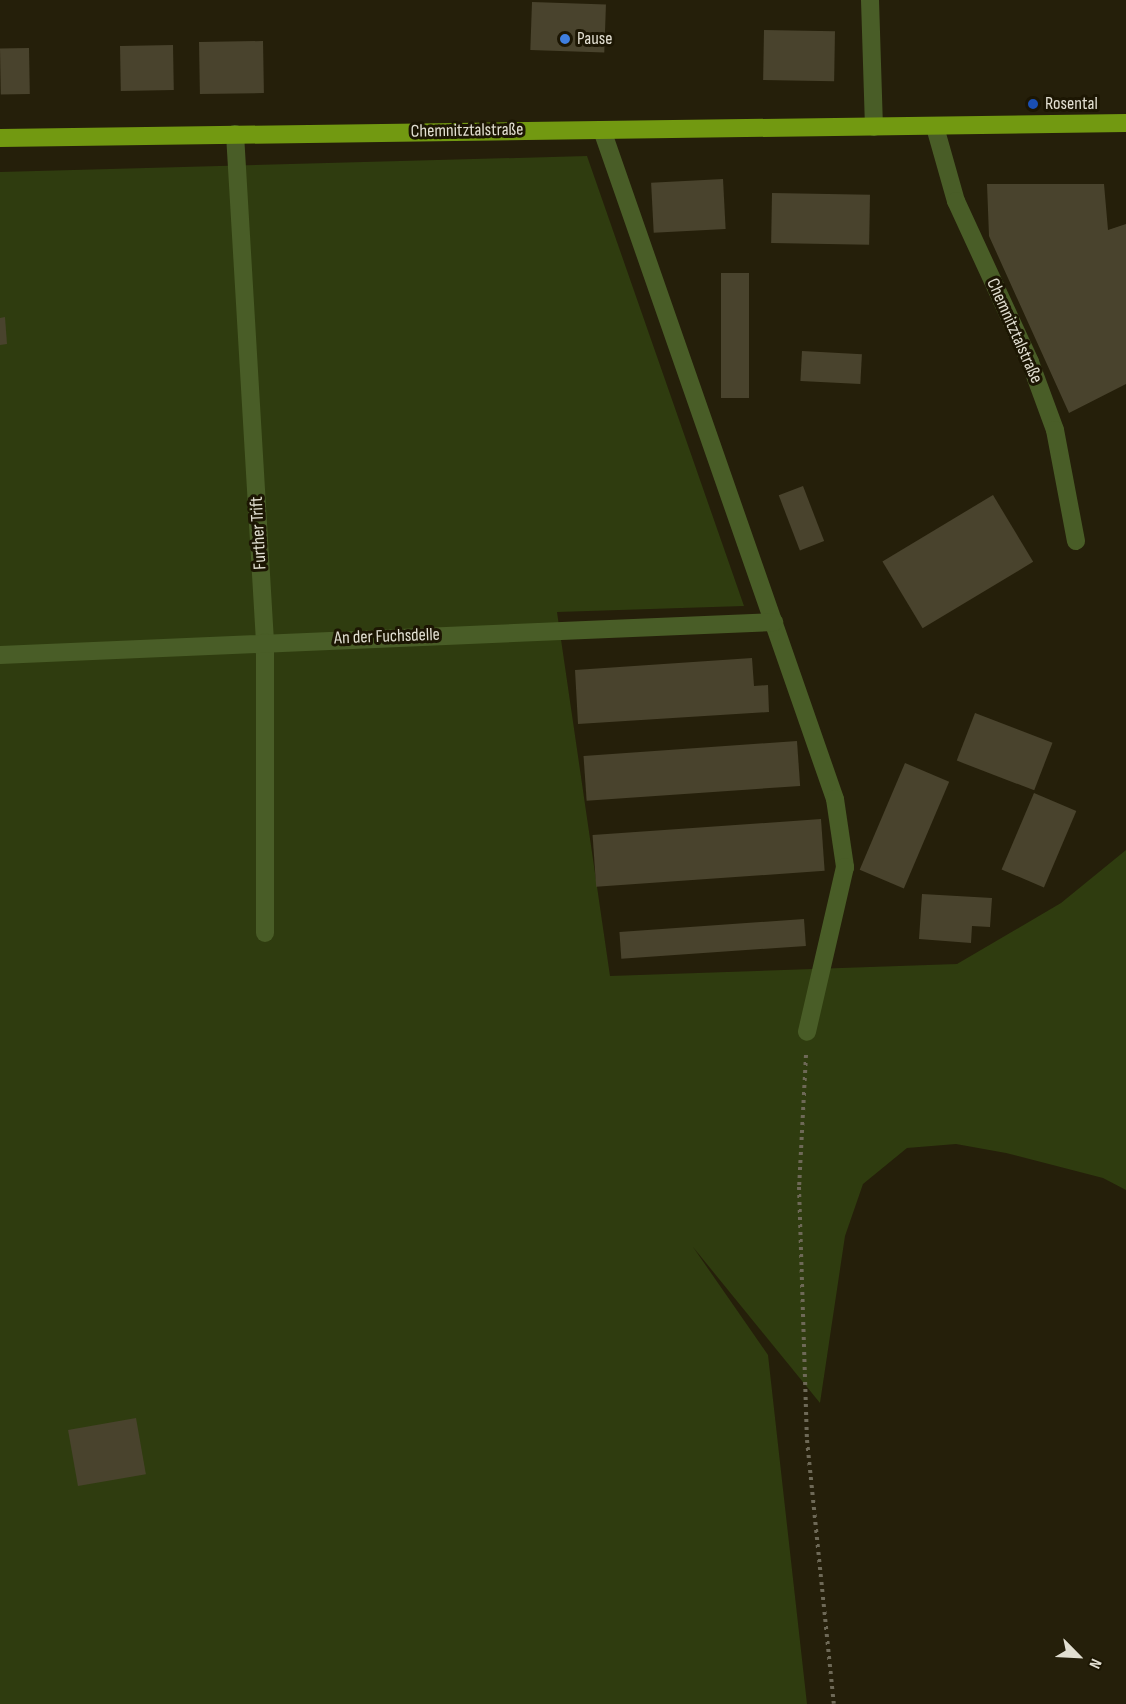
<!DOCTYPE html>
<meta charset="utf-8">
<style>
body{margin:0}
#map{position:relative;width:1126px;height:1704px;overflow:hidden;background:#251f0a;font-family:"Sofia Sans Condensed",sans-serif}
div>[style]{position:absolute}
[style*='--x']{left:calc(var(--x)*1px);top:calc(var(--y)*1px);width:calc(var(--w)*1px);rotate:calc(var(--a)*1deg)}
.green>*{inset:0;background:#2f3c0f}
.building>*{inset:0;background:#49432d;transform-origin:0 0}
.path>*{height:4px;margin-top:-2px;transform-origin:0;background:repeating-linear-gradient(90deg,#6e6957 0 3px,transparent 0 7.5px)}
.lane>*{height:18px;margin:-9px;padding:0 9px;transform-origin:9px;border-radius:9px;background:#495d27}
.street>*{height:18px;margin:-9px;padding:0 9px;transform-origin:9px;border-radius:9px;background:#495d27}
.primary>*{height:18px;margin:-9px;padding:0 9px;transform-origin:9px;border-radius:9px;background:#729911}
.dots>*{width:16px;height:16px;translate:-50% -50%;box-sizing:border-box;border:3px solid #1c1603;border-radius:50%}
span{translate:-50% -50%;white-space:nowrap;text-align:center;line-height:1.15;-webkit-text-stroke:6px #1c1603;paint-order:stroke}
.poi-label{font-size:18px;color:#e2dfd2}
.left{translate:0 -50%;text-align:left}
.street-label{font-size:18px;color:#e2dfd2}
.north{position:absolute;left:1048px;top:1626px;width:60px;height:60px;-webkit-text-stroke:4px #1c1603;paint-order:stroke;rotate:114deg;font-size:16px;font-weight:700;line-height:24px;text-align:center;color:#e2dfd2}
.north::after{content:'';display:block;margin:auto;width:21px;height:27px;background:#e2dfd2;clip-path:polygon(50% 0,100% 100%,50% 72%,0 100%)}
</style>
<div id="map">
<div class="green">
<i style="clip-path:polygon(587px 156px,744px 606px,557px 612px,610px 976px,957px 964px,1061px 903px,1126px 850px,1126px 1190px,1103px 1178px,1006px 1153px,956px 1144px,907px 1148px,863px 1184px,845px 1236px,820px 1403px,693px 1247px,768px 1355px,807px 1704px,0 1704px,0 172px)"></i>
</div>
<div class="building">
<i style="left:532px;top:2px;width:74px;height:48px;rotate:2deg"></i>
<i style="left:764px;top:30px;width:71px;height:50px;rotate:1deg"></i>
<i style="left:263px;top:41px;width:52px;height:64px;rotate:89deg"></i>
<i style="left:173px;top:45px;width:45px;height:53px;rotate:89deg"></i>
<i style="left:29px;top:48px;width:46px;height:29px;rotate:89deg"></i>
<i style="left:723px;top:179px;width:50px;height:72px;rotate:87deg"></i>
<i style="clip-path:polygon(987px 184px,1104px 184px,1108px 230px,1126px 224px,1126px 384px,1069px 413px,989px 236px)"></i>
<i style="left:772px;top:193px;width:98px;height:50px;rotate:1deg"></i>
<i style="left:721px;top:273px;width:28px;height:125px"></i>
<i style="clip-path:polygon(5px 317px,7px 344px,0 345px,0 318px)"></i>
<i style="left:802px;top:351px;width:60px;height:30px;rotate:3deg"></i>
<i style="left:803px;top:486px;width:59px;height:26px;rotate:69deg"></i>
<i style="left:993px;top:495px;width:78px;height:129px;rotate:59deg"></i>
<i style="clip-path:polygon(752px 658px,754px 686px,768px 685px,769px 712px,578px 724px,575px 670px)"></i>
<i style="left:975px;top:713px;width:83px;height:51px;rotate:21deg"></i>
<i style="left:797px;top:741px;width:45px;height:214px;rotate:86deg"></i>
<i style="left:905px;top:763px;width:48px;height:116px;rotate:23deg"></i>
<i style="left:1034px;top:793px;width:46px;height:83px;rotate:23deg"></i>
<i style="left:821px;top:819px;width:52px;height:229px;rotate:86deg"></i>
<i style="clip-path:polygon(922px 894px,992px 898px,990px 927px,972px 926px,971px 943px,919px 939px)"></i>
<i style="left:804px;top:919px;width:27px;height:185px;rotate:86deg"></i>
<i style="left:136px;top:1418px;width:57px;height:69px;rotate:80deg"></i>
</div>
<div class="path">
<i style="--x:806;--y:1055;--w:132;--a:93"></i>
<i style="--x:799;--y:1187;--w:253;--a:88.2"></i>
<i style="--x:807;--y:1440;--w:265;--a:84.2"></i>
</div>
<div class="lane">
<i style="--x:870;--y:0;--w:127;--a:88.2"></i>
<i style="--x:602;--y:130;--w:708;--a:70.8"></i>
<i style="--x:835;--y:799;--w:69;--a:81.6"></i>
<i style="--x:845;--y:867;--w:169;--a:103"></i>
<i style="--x:235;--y:134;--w:509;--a:86.62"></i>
<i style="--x:265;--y:642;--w:291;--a:90"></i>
<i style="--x:0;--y:655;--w:775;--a:-2.44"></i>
</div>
<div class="street">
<i style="--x:935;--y:127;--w:77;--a:74.2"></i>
<i style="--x:956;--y:201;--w:177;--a:65.3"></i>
<i style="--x:1030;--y:362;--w:72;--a:69.8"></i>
<i style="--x:1055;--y:430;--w:113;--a:79.3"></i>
</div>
<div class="primary">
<i style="--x:0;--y:138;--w:1126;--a:-0.76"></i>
</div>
<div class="dots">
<i style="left:565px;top:39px;background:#3f7fe0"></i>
<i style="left:1033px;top:104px;background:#1a4fb4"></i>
</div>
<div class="poi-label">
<span class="left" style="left:577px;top:39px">Pause</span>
<span class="left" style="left:1045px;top:104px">Rosental</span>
</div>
<div class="street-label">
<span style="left:467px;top:131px;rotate:-1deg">Chemnitztalstraße</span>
<span style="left:1014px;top:331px;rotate:66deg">Chemnitztalstraße</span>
<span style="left:259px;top:533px;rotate:-93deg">Further Trift</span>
<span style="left:387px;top:637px;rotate:-2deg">An der Fuchsdelle</span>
</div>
<div class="north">N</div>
</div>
